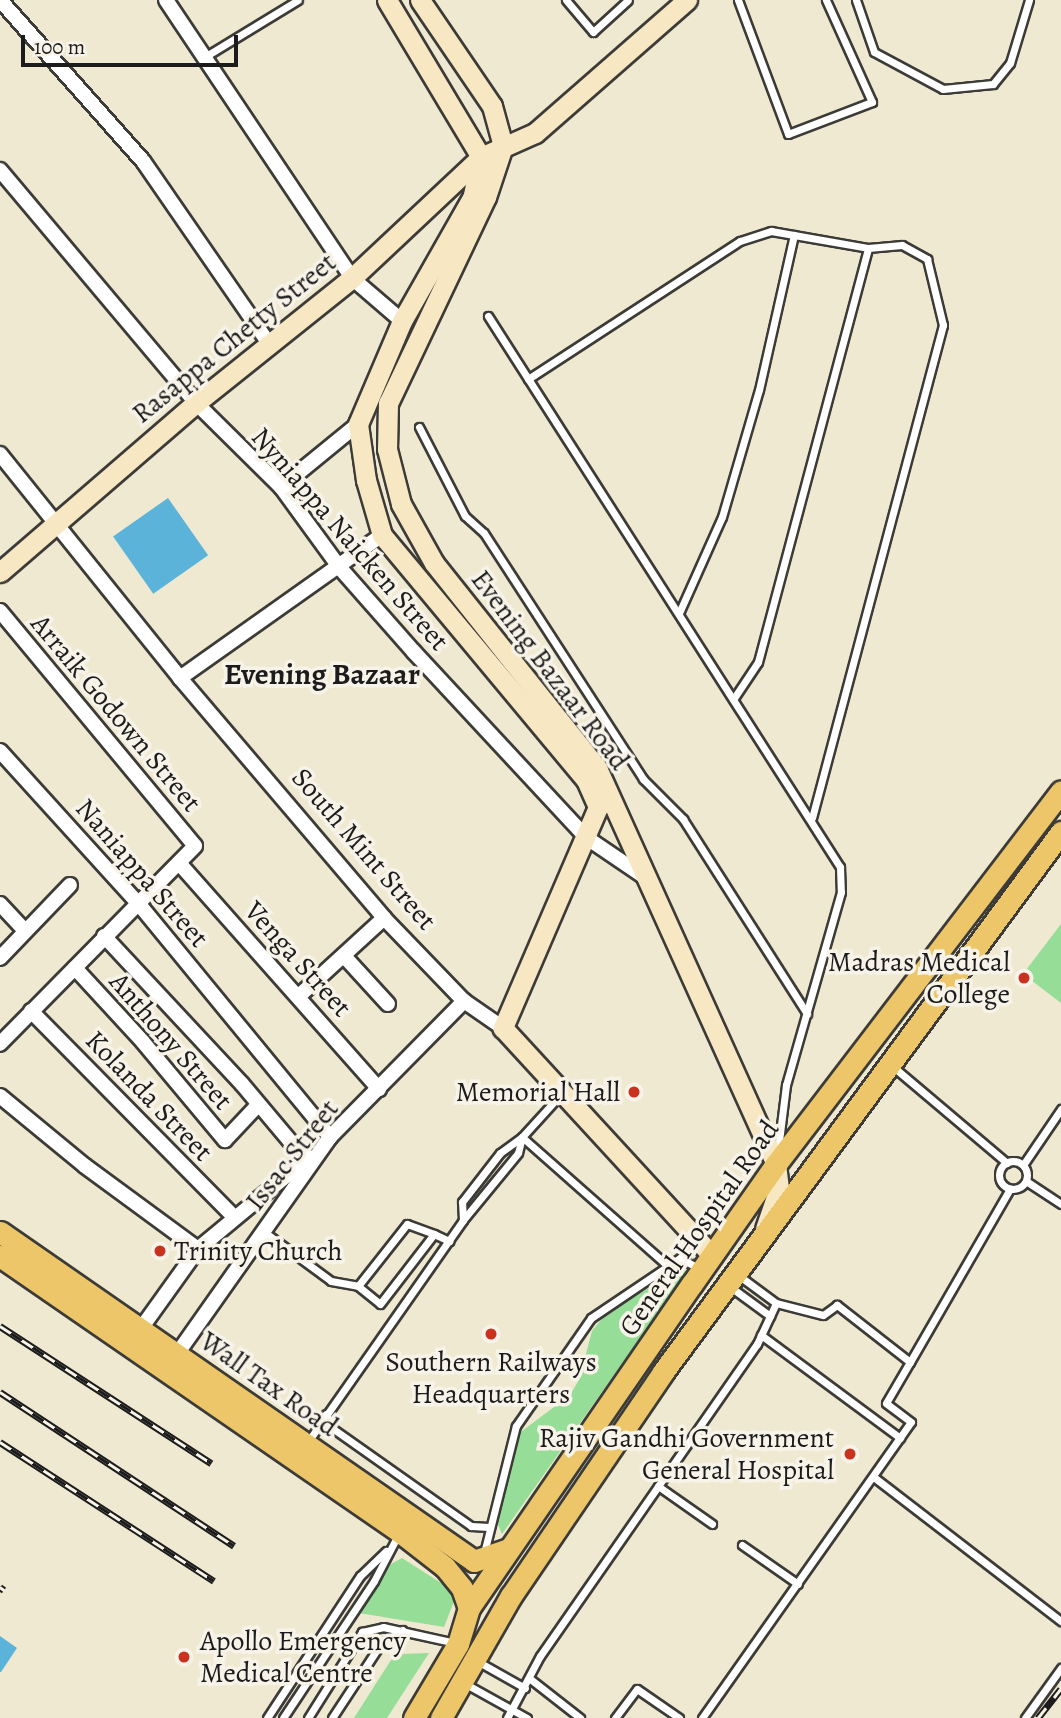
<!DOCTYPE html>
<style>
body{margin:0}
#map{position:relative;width:1061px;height:1718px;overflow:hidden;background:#efe9d1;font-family:Alegreya,serif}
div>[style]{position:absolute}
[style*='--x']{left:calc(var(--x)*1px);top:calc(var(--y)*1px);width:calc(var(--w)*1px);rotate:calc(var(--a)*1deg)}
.green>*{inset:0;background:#96dd97}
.water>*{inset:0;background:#5cb3d9;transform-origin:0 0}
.roads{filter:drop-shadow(2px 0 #3c3b37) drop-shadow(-2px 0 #3c3b37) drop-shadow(0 2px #3c3b37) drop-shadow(0 -2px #3c3b37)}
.lane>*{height:7px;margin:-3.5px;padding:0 3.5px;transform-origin:3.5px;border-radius:3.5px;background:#fff}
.lane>.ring{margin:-3.5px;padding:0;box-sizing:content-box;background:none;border:7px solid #fff;border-radius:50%}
.street>*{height:14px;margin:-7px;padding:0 7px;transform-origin:7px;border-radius:7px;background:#fff}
.secondary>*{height:19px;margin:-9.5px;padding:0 9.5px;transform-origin:9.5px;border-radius:9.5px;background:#f7e8c3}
.primary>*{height:21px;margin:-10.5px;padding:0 10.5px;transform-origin:10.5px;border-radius:10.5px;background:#ecc669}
.rail>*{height:7px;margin-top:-3.5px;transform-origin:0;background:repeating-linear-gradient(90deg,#f7f3e8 0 13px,#1c1c1c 0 26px);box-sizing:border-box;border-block:2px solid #1c1c1c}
.dots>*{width:19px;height:19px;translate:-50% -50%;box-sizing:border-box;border:4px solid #f7f3e8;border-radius:50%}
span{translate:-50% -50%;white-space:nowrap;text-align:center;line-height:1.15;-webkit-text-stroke:7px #f7f3e8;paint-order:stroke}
.street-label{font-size:28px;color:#1c1c1c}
.poi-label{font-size:28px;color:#1c1c1c}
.right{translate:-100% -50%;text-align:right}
.left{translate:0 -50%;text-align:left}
.neighbourhood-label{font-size:30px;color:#1c1c1c;font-weight:700}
.scale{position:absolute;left:21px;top:35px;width:217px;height:32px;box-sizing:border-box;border:4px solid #1c1c1c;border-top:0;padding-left:9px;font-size:21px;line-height:24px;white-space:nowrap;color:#1c1c1c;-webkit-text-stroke:5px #f7f3e8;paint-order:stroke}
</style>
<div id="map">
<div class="green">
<i style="clip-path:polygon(1061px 924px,1061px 1003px,1023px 974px)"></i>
<i style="clip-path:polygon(679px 1269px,687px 1271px,502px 1534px,496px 1520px,518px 1434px,570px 1395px,579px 1380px,592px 1331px,604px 1316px)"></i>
<i style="clip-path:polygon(402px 1558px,452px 1590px,455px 1599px,444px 1627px,359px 1613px,391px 1564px)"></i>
<i style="clip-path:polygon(429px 1653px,387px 1718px,354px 1718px,391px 1660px,401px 1654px)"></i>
</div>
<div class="water">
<i style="left:168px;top:498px;width:70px;height:67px;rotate:55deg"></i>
<i style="clip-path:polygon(0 1636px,17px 1648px,1px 1672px,0 1672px)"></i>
</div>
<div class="roads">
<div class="lane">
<i style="--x:566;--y:0;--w:42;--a:49.8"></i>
<i style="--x:593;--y:32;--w:47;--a:-42.4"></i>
<i style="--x:738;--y:0;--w:143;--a:69.5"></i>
<i style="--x:788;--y:134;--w:90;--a:-20.9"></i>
<i style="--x:872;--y:102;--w:112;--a:-114.3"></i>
<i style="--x:856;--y:0;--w:55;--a:70.9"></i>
<i style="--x:874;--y:52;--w:78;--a:28.2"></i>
<i style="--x:943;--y:89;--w:50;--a:-5.7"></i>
<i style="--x:993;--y:84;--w:27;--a:-51"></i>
<i style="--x:1010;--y:63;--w:66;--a:-73.2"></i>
<i style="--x:203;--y:58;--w:111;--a:-31.4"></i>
<i style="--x:488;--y:316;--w:654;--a:57.43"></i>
<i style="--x:840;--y:867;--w:25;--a:88"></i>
<i style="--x:841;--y:892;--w:201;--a:105.9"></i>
<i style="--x:786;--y:1085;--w:64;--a:97.1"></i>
<i style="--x:528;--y:379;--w:253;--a:-33.1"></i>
<i style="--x:740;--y:241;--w:33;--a:-18"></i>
<i style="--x:771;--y:231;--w:98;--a:9.9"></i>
<i style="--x:868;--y:248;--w:34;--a:-5"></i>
<i style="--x:902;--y:245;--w:29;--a:29"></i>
<i style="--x:927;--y:259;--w:68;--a:76.4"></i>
<i style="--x:943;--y:325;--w:510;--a:104.88"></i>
<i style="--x:419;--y:427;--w:100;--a:62.7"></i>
<i style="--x:465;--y:516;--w:25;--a:42"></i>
<i style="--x:484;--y:533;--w:293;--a:57.1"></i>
<i style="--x:643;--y:779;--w:57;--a:45"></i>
<i style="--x:683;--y:819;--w:231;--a:57.5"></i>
<i style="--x:679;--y:613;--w:105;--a:-65.9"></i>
<i style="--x:722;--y:517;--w:132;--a:-73.8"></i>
<i style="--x:759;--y:390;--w:159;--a:-77.3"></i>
<i style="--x:734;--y:698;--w:43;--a:-56.3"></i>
<i style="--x:758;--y:662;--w:428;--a:-75.1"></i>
<i style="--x:891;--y:1065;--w:152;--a:40.2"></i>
<i style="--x:562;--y:1093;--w:59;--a:132.3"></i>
<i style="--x:522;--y:1137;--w:195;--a:41.5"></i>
<i style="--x:522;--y:1137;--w:16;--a:104"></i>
<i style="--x:518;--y:1153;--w:87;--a:129.4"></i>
<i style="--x:463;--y:1220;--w:18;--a:-93"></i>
<i style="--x:462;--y:1202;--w:62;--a:-52.2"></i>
<i style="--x:500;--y:1153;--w:27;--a:-36"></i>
<i class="ring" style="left:999px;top:1161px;width:21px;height:21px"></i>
<i style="--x:1023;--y:1165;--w:68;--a:-55.8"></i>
<i style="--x:1026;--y:1181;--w:42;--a:33.3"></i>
<i style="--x:263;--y:1231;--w:84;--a:36.3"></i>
<i style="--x:331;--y:1281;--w:27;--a:10"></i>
<i style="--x:358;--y:1286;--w:28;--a:39"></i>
<i style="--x:380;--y:1304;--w:88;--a:-52.4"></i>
<i style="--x:434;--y:1234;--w:17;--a:25"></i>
<i style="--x:358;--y:1286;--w:79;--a:-51.7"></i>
<i style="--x:407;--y:1224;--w:29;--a:20"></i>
<i style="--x:729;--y:1286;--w:51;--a:36.2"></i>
<i style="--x:761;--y:1335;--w:173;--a:36.5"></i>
<i style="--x:910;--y:1362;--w:200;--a:-60"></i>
<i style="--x:326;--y:1414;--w:15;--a:67"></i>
<i style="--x:332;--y:1428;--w:170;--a:35.2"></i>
<i style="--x:471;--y:1526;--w:18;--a:3"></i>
<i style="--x:307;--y:1443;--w:272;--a:-55"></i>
<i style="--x:875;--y:1478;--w:235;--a:37.6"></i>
<i style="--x:658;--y:1486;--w:66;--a:35.1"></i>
<i style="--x:742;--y:1545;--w:68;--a:34.9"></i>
<i style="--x:484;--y:1553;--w:131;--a:-75.9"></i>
<i style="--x:516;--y:1426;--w:131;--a:-55.2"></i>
<i style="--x:591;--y:1318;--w:107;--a:-34"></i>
<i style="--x:680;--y:1258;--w:21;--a:29"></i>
<i style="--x:477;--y:1661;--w:55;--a:29.4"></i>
<i style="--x:529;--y:1678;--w:65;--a:38.1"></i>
<i style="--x:464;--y:1683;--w:72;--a:29.1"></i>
<i style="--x:267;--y:1718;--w:170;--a:-56.8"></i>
<i style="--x:360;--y:1576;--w:36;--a:-44"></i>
<i style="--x:283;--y:1718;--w:164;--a:-56.4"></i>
<i style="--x:374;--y:1581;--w:52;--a:-62.4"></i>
<i style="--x:308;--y:1718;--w:102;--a:-57.9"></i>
<i style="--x:362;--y:1632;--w:22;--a:-13"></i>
<i style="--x:383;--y:1627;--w:75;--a:12.4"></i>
<i style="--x:332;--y:1718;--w:87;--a:-56.7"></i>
<i style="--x:380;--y:1645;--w:27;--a:-34"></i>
<i style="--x:507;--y:1718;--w:70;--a:-62"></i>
<i style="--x:540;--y:1656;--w:380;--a:-55.2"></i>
<i style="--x:757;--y:1344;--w:45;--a:-65.1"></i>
<i style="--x:615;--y:1718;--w:36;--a:-53"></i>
<i style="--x:637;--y:1689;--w:51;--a:34.6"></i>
<i style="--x:702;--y:1718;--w:362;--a:-54.8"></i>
<i style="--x:911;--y:1422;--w:31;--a:-143"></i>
<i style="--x:886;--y:1403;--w:48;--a:-59.7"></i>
<i style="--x:910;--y:1362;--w:93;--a:-142"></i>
<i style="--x:837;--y:1305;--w:17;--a:144"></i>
<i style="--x:823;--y:1315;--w:49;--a:-165.7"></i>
<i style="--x:776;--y:1303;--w:47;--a:-143.6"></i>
<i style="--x:1025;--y:1718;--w:62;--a:-54.2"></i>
</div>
<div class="street">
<i style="--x:0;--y:0;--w:215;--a:48.4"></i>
<i style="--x:143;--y:161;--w:224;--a:55.4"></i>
<i style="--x:166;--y:0;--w:334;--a:56.2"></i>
<i style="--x:352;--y:278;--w:66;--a:40.7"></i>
<i style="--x:0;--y:170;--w:304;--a:49.9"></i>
<i style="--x:196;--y:403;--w:120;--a:44.7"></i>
<i style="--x:281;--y:487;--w:100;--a:53.9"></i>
<i style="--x:340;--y:568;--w:112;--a:48.6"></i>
<i style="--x:414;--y:652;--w:254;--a:47.1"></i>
<i style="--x:587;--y:838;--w:71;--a:34.1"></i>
<i style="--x:0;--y:454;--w:287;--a:51.2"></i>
<i style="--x:180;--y:678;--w:315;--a:49.6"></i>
<i style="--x:384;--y:918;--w:115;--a:46.1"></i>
<i style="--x:464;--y:1001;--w:47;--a:34.7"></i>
<i style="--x:281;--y:487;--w:99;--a:-39.3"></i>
<i style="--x:0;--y:611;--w:305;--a:50.3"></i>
<i style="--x:195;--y:846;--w:278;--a:134.6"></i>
<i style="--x:180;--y:678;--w:247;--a:-35.3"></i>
<i style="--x:0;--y:751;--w:205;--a:47.8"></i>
<i style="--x:138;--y:903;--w:303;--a:50.6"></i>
<i style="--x:179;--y:863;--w:302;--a:48.5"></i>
<i style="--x:0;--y:904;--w:37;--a:47"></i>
<i style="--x:104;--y:936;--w:202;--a:47"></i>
<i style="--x:242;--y:1084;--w:98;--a:50"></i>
<i style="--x:344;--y:956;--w:65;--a:47.5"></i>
<i style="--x:0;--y:958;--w:101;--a:-46.2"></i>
<i style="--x:75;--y:968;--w:100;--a:47.4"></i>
<i style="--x:143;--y:1042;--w:128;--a:50.1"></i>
<i style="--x:225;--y:1140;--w:48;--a:-46.7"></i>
<i style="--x:300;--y:995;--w:114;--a:-42.5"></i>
<i style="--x:31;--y:1011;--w:288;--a:45.4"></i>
<i style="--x:0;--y:1096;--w:110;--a:39.5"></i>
<i style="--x:85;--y:1166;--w:140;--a:36.3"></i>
<i style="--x:140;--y:1330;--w:100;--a:-54.4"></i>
<i style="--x:198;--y:1249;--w:144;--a:-39.7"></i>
<i style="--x:177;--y:1354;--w:266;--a:-54.8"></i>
<i style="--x:330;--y:1137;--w:191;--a:-45.4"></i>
</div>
<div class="secondary">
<i style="--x:387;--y:0;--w:183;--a:59.1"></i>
<i style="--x:420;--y:0;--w:128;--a:55.8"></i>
<i style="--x:492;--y:106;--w:41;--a:74.6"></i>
<i style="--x:503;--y:146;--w:54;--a:108.4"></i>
<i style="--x:486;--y:197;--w:228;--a:115.4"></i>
<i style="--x:388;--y:403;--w:46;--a:91.2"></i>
<i style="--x:387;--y:449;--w:57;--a:75.7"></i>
<i style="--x:401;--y:504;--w:68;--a:60.8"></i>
<i style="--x:434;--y:563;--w:262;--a:51.5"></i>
<i style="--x:597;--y:768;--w:435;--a:65.7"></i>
<i style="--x:776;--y:1164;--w:24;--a:83"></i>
<i style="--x:779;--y:1188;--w:43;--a:108.9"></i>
<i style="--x:481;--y:157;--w:40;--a:102"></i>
<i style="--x:473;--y:196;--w:144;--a:119.6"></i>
<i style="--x:402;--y:321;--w:112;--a:113.1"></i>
<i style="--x:358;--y:424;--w:57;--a:81.9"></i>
<i style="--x:366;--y:480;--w:57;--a:73.8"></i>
<i style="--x:382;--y:535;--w:319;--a:50.2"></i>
<i style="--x:586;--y:780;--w:30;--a:66"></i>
<i style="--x:598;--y:807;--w:241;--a:113.3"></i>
<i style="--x:503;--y:1028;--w:309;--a:47.4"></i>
<i style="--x:0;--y:572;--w:259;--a:-40.8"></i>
<i style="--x:196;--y:403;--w:200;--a:-38.7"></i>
<i style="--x:352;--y:278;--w:177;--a:-43.2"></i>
<i style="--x:481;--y:157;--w:59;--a:-24"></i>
<i style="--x:535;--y:133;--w:202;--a:-41.2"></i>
</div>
<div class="primary">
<i style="--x:0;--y:1232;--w:577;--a:34.76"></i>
<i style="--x:474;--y:1561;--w:36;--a:-19"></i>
<i style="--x:0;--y:1256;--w:486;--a:34.6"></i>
<i style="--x:400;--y:1532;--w:57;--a:37.9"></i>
<i style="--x:445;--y:1567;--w:27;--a:51"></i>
<i style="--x:462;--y:1588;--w:21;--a:71"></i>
<i style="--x:414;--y:1718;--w:86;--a:-59.3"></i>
<i style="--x:458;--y:1644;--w:38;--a:-73"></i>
<i style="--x:469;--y:1608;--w:393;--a:-55.5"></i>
<i style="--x:692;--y:1284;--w:146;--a:-55"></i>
<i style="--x:776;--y:1164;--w:469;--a:-52.6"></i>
<i style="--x:441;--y:1718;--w:141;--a:-60.2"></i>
<i style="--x:511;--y:1596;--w:271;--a:-55.8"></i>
<i style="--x:663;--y:1372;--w:671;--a:-53.61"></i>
</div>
</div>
<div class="rail">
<i style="--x:0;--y:1326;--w:252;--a:33"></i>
<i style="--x:0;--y:1392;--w:280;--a:33.3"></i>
<i style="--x:0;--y:1442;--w:255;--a:33"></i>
<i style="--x:0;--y:1587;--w:5;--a:37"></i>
<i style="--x:1038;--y:1718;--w:37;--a:-52"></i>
</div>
<div class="dots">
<i style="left:1024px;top:978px;background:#c8321e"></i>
<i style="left:634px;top:1092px;background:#c8321e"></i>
<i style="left:160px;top:1251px;background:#c8321e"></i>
<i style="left:491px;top:1334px;background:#c8321e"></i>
<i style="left:850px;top:1454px;background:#c8321e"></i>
<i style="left:184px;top:1657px;background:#c8321e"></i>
</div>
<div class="street-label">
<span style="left:234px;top:338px;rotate:-39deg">Rasappa Chetty Street</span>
<span style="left:350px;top:539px;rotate:49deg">Nyniappa Naicken Street</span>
<span style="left:550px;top:670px;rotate:53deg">Evening Bazaar Road</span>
<span style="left:116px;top:713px;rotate:50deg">Arraik Godown Street</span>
<span style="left:364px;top:849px;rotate:49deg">South Mint Street</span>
<span style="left:142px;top:873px;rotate:49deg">Naniappa Street</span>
<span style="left:298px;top:959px;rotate:48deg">Venga Street</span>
<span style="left:171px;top:1041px;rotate:49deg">Anthony Street</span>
<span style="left:149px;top:1096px;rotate:46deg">Kolanda Street</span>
<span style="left:292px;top:1155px;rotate:-52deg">Issac Street</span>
<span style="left:699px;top:1228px;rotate:-55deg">General Hospital Road</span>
<span style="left:269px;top:1384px;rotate:35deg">Wall Tax Road</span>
</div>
<div class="poi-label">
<span class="right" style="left:1010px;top:978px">Madras Medical<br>College</span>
<span class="right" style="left:620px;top:1092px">Memorial Hall</span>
<span class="left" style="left:174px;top:1251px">Trinity Church</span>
<span style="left:491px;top:1378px">Southern Railways<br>Headquarters</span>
<span class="right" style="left:834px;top:1454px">Rajiv Gandhi Government<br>General Hospital</span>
<span class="left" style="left:200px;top:1657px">Apollo Emergency<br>Medical Centre</span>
</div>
<div class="neighbourhood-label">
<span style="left:322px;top:674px">Evening Bazaar</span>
</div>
<div class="scale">100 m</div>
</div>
